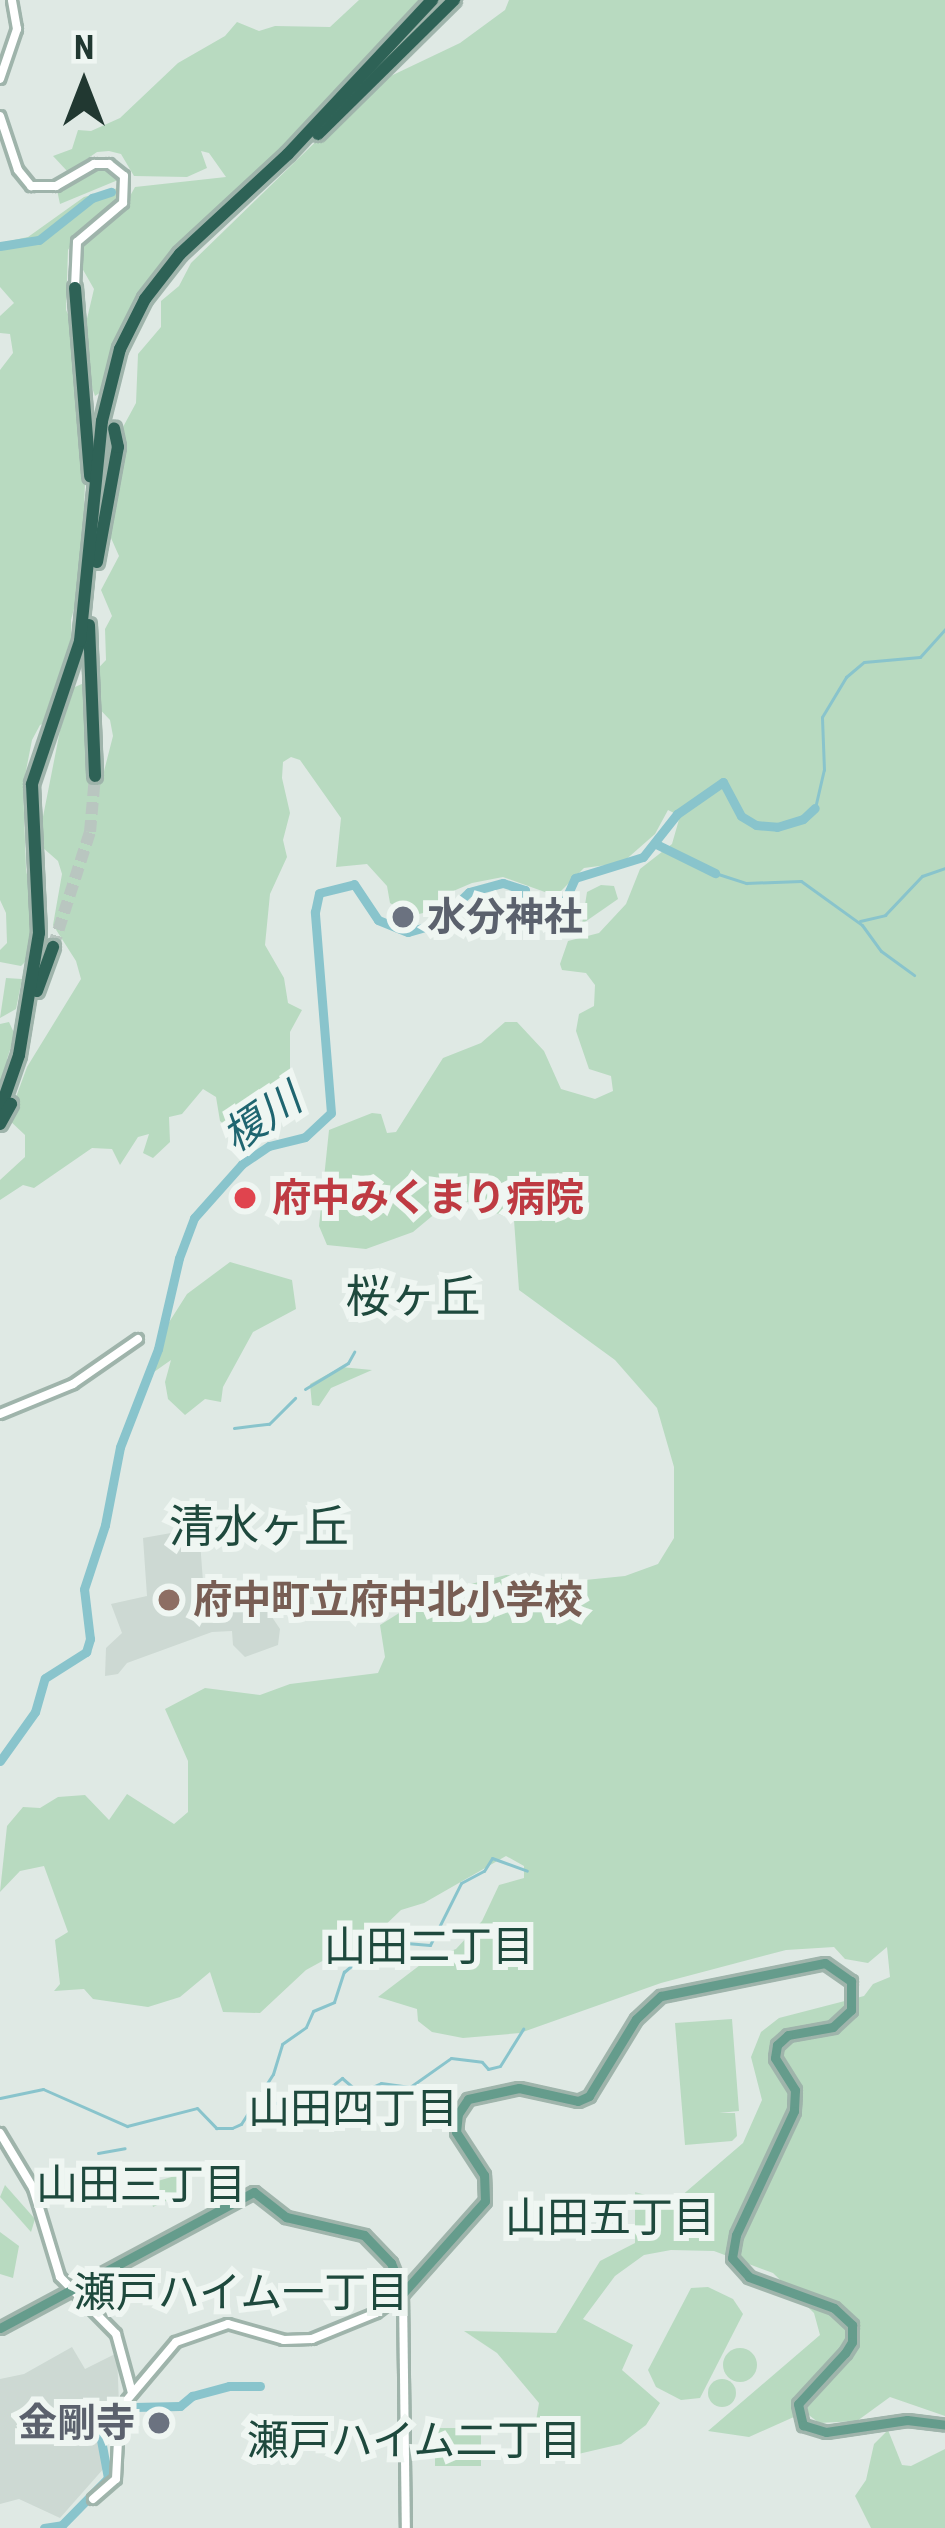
<!DOCTYPE html>
<meta charset="utf-8">
<style>
body{margin:0}
#map{position:relative;width:945px;height:2528px;overflow:hidden;background:#dfe9e4;font-family:"Roboto Condensed","Noto Sans JP",sans-serif}
div>[style]{position:absolute}
[style*='--x']{left:calc(var(--x)*1px);top:calc(var(--y)*1px);width:calc(var(--w)*1px);rotate:calc(var(--a)*1deg)}
.built>*{inset:0;background:#cdd9d3}
.green>*{inset:0;background:#b8dac0;transform-origin:0 0}
.round{border-radius:50%}
.stream>*{height:3px;margin:-1.5px;padding:0 1.5px;transform-origin:1.5px;border-radius:1.5px;background:#89c4cc}
.river>*{height:9px;margin:-4.5px;padding:0 4.5px;transform-origin:4.5px;border-radius:4.5px;background:#89c4cc}
.highway-tunnel>*{height:12px;margin-top:-6px;transform-origin:0;background:repeating-linear-gradient(90deg,#b9c6c0 0 12px,transparent 0 18px)}
.roads{filter:drop-shadow(3px 0 #9fb4ab) drop-shadow(-3px 0 #9fb4ab) drop-shadow(0 3px #9fb4ab) drop-shadow(0 -3px #9fb4ab)}
.secondary>*{height:8px;margin:-4px;padding:0 4px;transform-origin:4px;border-radius:4px;background:#fff}
.primary>*{height:9px;margin:-4.5px;padding:0 4.5px;transform-origin:4.5px;border-radius:4.5px;background:#659c8c}
.highway>*{height:12px;margin:-6px;padding:0 6px;transform-origin:6px;border-radius:6px;background:#2e6256}
.dots>*{width:33px;height:33px;translate:-50% -50%;box-sizing:border-box;border:6px solid #eff6f2;border-radius:50%}
span{translate:-50% -50%;white-space:nowrap;text-align:center;line-height:1.15;-webkit-text-stroke:12px #eff6f2;paint-order:stroke}
.worship-label{font-size:39px;color:#5b616d;font-weight:700}
.left{translate:0 -50%;text-align:left}
.right{translate:-100% -50%;text-align:right}
.health-label{font-size:39px;color:#be3a42;font-weight:700}
.education-label{font-size:39px;color:#785e54;font-weight:700}
.water-label{font-size:42px;color:#1f6570;font-style:italic}
.neighbourhood-label{font-size:42px;color:#1e493d}
.quarter-label{font-size:45px;color:#1e493d}
.north{position:absolute;left:24px;top:24px;width:120px;height:120px;-webkit-text-stroke:9px #eff6f2;paint-order:stroke;rotate:0deg;font-size:33px;font-weight:700;line-height:48px;text-align:center;color:#213831}
.north::after{content:'';display:block;margin:auto;width:42px;height:54px;background:#213831;clip-path:polygon(50% 0,100% 100%,50% 72%,0 100%)}
</style>
<div id="map">
<div class="built">
<i style="clip-path:polygon(199px 1528px,204px 1595px,216px 1606px,266px 1608px,280px 1629px,278px 1645px,245px 1657px,233px 1645px,232px 1631px,212px 1632px,127px 1663px,118px 1674px,105px 1676px,106px 1648px,122px 1633px,111px 1604px,147px 1596px,143px 1538px)"></i>
<i style="clip-path:polygon(72px 2347px,85px 2369px,117px 2353px,119px 2405px,95px 2428px,105px 2467px,60px 2518px,19px 2499px,0 2504px,0 2379px,24px 2374px)"></i>
</div>
<div class="green">
<i style="clip-path:polygon(359px 0,425px 0,237px 200px,156px 275px,126px 319px,101px 392px,95px 396px,87px 373px,86px 323px,94px 289px,78px 261px,85px 238px,120px 214px,135px 187px,226px 177px,209px 153px,201px 151px,207px 168px,187px 177px,134px 176px,121px 154px,109px 151px,97px 152px,68px 172px,53px 156px,72px 149px,78px 130px,91px 131px,120px 118px,178px 63px,225px 36px,237px 22px,259px 31px,275px 26px,330px 27px)"></i>
<i style="clip-path:polygon(509px 0,945px 0,945px 2416px,890px 2397px,857px 2421px,819px 2423px,805px 2412px,749px 2437px,708px 2431px,820px 2335px,814px 2313px,773px 2273px,714px 2251px,671px 2250px,644px 2255px,615px 2276px,583px 2319px,633px 2345px,622px 2370px,660px 2403px,646px 2425px,621px 2444px,574px 2455px,561px 2439px,535px 2427px,539px 2403px,497px 2353px,464px 2331px,556px 2333px,600px 2261px,635px 2243px,635px 2192px,673px 2203px,743px 2143px,762px 2100px,751px 2057px,761px 2032px,779px 2018px,864px 1996px,873px 1984px,890px 1977px,887px 1947px,868px 1963px,845px 1959px,834px 1947px,786px 1950px,661px 1983px,520px 2033px,463px 2038px,432px 2032px,418px 2021px,417px 2009px,378px 1997px,428px 1959px,456px 1949px,482px 1921px,499px 1885px,524px 1878px,524px 1866px,506px 1856px,424px 1903px,401px 1910px,353px 1956px,326px 1959px,306px 1970px,260px 2013px,223px 2012px,210px 1972px,180px 1997px,148px 2007px,93px 1999px,84px 1989px,54px 1991px,60px 1984px,55px 1940px,68px 1932px,44px 1866px,20px 1871px,0 1892px,7px 1826px,23px 1807px,40px 1808px,58px 1797px,85px 1795px,109px 1820px,127px 1794px,174px 1824px,188px 1812px,188px 1761px,165px 1709px,205px 1688px,260px 1695px,290px 1684px,378px 1673px,385px 1657px,380px 1625px,428px 1595px,506px 1575px,585px 1580px,625px 1576px,658px 1564px,674px 1538px,674px 1467px,657px 1408px,615px 1360px,519px 1290px,514px 1220px,455px 1197px,413px 1232px,366px 1249px,327px 1245px,319px 1226px,329px 1130px,372px 1113px,381px 1114px,387px 1133px,396px 1132px,443px 1058px,481px 1043px,505px 1022px,517px 1022px,544px 1051px,561px 1089px,595px 1099px,613px 1091px,611px 1076px,589px 1069px,576px 1031px,579px 1014px,594px 1006px,595px 985px,586px 973px,562px 970px,560px 964px,568px 941px,599px 933px,626px 904px,640px 869px,672px 844px,680px 816px,668px 810px,655px 834px,622px 863px,584px 868px,556px 896px,503px 877px,472px 883px,451px 892px,435px 910px,411px 916px,390px 903px,387px 886px,367px 864px,336px 867px,341px 818px,300px 760px,291px 757px,283px 762px,282px 778px,290px 813px,283px 840px,287px 857px,270px 894px,265px 945px,284px 978px,288px 1003px,302px 1010px,290px 1032px,290px 1080px,238px 1136px,220px 1121px,216px 1097px,203px 1089px,182px 1114px,169px 1117px,170px 1142px,153px 1158px,143px 1153px,149px 1134px,138px 1137px,120px 1165px,112px 1149px,92px 1148px,34px 1188px,23px 1185px,0 1200px,0 1180px,25px 1157px,25px 1135px,8px 1119px,27px 1067px,81px 979px,76px 961px,53px 925px,62px 874px,58px 861px,42px 847px,40px 832px,68px 690px,84px 683px,89px 781px,102px 779px,113px 736px,110px 720px,92px 701px,90px 677px,106px 660px,105px 629px,112px 616px,101px 590px,119px 556px,107px 529px,123px 458px,123px 427px,136px 403px,138px 354px,161px 327px,161px 301px,179px 286px,191px 263px,376px 83px,460px 43px,505px 10px)"></i>
<i style="clip-path:polygon(108px 169px,118px 180px,60px 204px,57px 190px,89px 170px)"></i>
<i style="clip-path:polygon(122px 187px,119px 200px,82px 228px,68px 250px,66px 310px,73px 324px,75px 389px,86px 460px,81px 582px,71px 620px,72px 655px,51px 720px,40px 725px,32px 740px,23px 786px,26px 869px,34px 916px,27px 960px,21px 966px,0 962px,0 950px,7px 943px,6px 913px,0 900px,0 370px,13px 353px,10px 334px,0 333px,0 316px,14px 303px,0 287px,0 243px,28px 237px,84px 197px)"></i>
<i style="clip-path:polygon(601px 885px,614px 886px,618px 899px,582px 924px,587px 892px)"></i>
<i style="clip-path:polygon(6px 978px,22px 979px,16px 1009px,0 1018px)"></i>
<i style="clip-path:polygon(9px 1022px,15px 1035px,7px 1059px,13px 1063px,0 1099px,0 1024px)"></i>
<i style="clip-path:polygon(230px 1262px,292px 1280px,296px 1309px,253px 1332px,223px 1387px,221px 1402px,205px 1399px,185px 1415px,168px 1399px,165px 1382px,171px 1360px,144px 1379px,159px 1338px,187px 1294px)"></i>
<i style="clip-path:polygon(341px 1367px,372px 1370px,331px 1388px,319px 1406px,312px 1405px,310px 1384px)"></i>
<i style="clip-path:polygon(732px 2019px,739px 2111px,719px 2113px,735px 2113px,737px 2136px,732px 2141px,685px 2145px,675px 2023px)"></i>
<i style="clip-path:polygon(182px 2174px,187px 2175px,190px 2190px,153px 2207px,147px 2184px)"></i>
<i style="clip-path:polygon(5px 2185px,35px 2219px,31px 2232px,0 2197px)"></i>
<i style="clip-path:polygon(0 2232px,19px 2246px,13px 2278px,0 2274px)"></i>
<i style="clip-path:polygon(708px 2287px,733px 2299px,743px 2314px,700px 2398px,681px 2400px,656px 2387px,648px 2370px,691px 2288px)"></i>
<i class="round" style="left:723px;top:2348px;width:34px;height:34px"></i>
<i class="round" style="left:708px;top:2379px;width:28px;height:28px"></i>
<i style="left:481px;top:2428px;width:38px;height:46px;rotate:90deg"></i>
<i style="clip-path:polygon(888px 2430px,902px 2465px,911px 2466px,945px 2449px,945px 2528px,871px 2528px,855px 2496px,866px 2480px,874px 2444px)"></i>
</div>
<div class="stream">
<i style="--x:815;--y:808;--w:39;--a:-77"></i>
<i style="--x:824;--y:770;--w:53;--a:-92.2"></i>
<i style="--x:822;--y:717;--w:47;--a:-59"></i>
<i style="--x:846;--y:677;--w:23;--a:-40"></i>
<i style="--x:864;--y:662;--w:56;--a:-5.1"></i>
<i style="--x:920;--y:657;--w:38;--a:-48"></i>
<i style="--x:715;--y:873;--w:33;--a:18"></i>
<i style="--x:746;--y:883;--w:55;--a:-2.1"></i>
<i style="--x:801;--y:881;--w:75;--a:35.8"></i>
<i style="--x:862;--y:925;--w:32;--a:54"></i>
<i style="--x:881;--y:951;--w:41;--a:36"></i>
<i style="--x:860;--y:921;--w:26;--a:-13"></i>
<i style="--x:885;--y:915;--w:54;--a:-46.5"></i>
<i style="--x:922;--y:876;--w:24;--a:-19"></i>
<i style="--x:305;--y:1389;--w:50;--a:-31.2"></i>
<i style="--x:348;--y:1363;--w:13;--a:-61"></i>
<i style="--x:234;--y:1428;--w:35;--a:-7"></i>
<i style="--x:269;--y:1424;--w:37;--a:-45"></i>
<i style="--x:0;--y:2098;--w:44;--a:-11.8"></i>
<i style="--x:43;--y:2089;--w:92;--a:23.8"></i>
<i style="--x:127;--y:2126;--w:72;--a:-14.4"></i>
<i style="--x:197;--y:2108;--w:28;--a:46"></i>
<i style="--x:216;--y:2128;--w:16;--a:0"></i>
<i style="--x:232;--y:2128;--w:10;--a:-24"></i>
<i style="--x:241;--y:2124;--w:59;--a:-57.4"></i>
<i style="--x:273;--y:2074;--w:31;--a:-73"></i>
<i style="--x:282;--y:2044;--w:29;--a:-35"></i>
<i style="--x:306;--y:2027;--w:17;--a:-66"></i>
<i style="--x:313;--y:2011;--w:23;--a:-23"></i>
<i style="--x:334;--y:2002;--w:32;--a:-72"></i>
<i style="--x:344;--y:1972;--w:16;--a:-40"></i>
<i style="--x:356;--y:1962;--w:16;--a:-18"></i>
<i style="--x:371;--y:1957;--w:19;--a:-55"></i>
<i style="--x:382;--y:1941;--w:48;--a:4.8"></i>
<i style="--x:430;--y:1945;--w:69;--a:-63.4"></i>
<i style="--x:461;--y:1883;--w:26;--a:-28"></i>
<i style="--x:484;--y:1871;--w:15;--a:-58"></i>
<i style="--x:492;--y:1858;--w:37;--a:20"></i>
<i style="--x:250;--y:2106;--w:43;--a:-6.6"></i>
<i style="--x:293;--y:2101;--w:17;--a:-54"></i>
<i style="--x:303;--y:2087;--w:29;--a:-2"></i>
<i style="--x:332;--y:2086;--w:13;--a:-39"></i>
<i style="--x:342;--y:2078;--w:23;--a:41"></i>
<i style="--x:359;--y:2093;--w:24;--a:-24"></i>
<i style="--x:381;--y:2083;--w:29;--a:8"></i>
<i style="--x:410;--y:2087;--w:50;--a:-35.3"></i>
<i style="--x:451;--y:2058;--w:31;--a:7"></i>
<i style="--x:482;--y:2062;--w:9;--a:49"></i>
<i style="--x:488;--y:2069;--w:12;--a:-14"></i>
<i style="--x:500;--y:2066;--w:44;--a:-58.1"></i>
<i style="--x:98;--y:2153;--w:27;--a:-10"></i>
</div>
<div class="river">
<i style="--x:0;--y:246;--w:39;--a:-9"></i>
<i style="--x:39;--y:240;--w:68;--a:-38.4"></i>
<i style="--x:92;--y:198;--w:20;--a:-18"></i>
<i style="--x:656;--y:844;--w:66;--a:26.2"></i>
<i style="--x:0;--y:1761;--w:60;--a:-54.5"></i>
<i style="--x:35;--y:1712;--w:35;--a:-74"></i>
<i style="--x:45;--y:1678;--w:49;--a:-32.4"></i>
<i style="--x:86;--y:1652;--w:14;--a:-73"></i>
<i style="--x:90;--y:1639;--w:50;--a:-96.8"></i>
<i style="--x:84;--y:1589;--w:67;--a:-71.8"></i>
<i style="--x:105;--y:1525;--w:79;--a:-79.1"></i>
<i style="--x:120;--y:1447;--w:105;--a:-68.8"></i>
<i style="--x:158;--y:1349;--w:93;--a:-77"></i>
<i style="--x:179;--y:1258;--w:43;--a:-69.4"></i>
<i style="--x:194;--y:1218;--w:72;--a:-48.4"></i>
<i style="--x:242;--y:1164;--w:32;--a:-34"></i>
<i style="--x:269;--y:1146;--w:37;--a:-14"></i>
<i style="--x:305;--y:1137;--w:35;--a:-43"></i>
<i style="--x:331;--y:1113;--w:202;--a:-94.6"></i>
<i style="--x:315;--y:912;--w:19;--a:-78"></i>
<i style="--x:319;--y:893;--w:36;--a:-14"></i>
<i style="--x:354;--y:884;--w:43;--a:56.3"></i>
<i style="--x:378;--y:920;--w:32;--a:22"></i>
<i style="--x:408;--y:932;--w:29;--a:-16"></i>
<i style="--x:436;--y:924;--w:46;--a:-44.1"></i>
<i style="--x:469;--y:892;--w:35;--a:-15"></i>
<i style="--x:503;--y:883;--w:23;--a:18"></i>
<i style="--x:525;--y:890;--w:17;--a:83"></i>
<i style="--x:527;--y:907;--w:14;--a:45"></i>
<i style="--x:537;--y:917;--w:20;--a:3"></i>
<i style="--x:557;--y:918;--w:44;--a:-65.8"></i>
<i style="--x:575;--y:878;--w:71;--a:-17.2"></i>
<i style="--x:643;--y:857;--w:55;--a:-51.7"></i>
<i style="--x:677;--y:814;--w:56;--a:-34.8"></i>
<i style="--x:723;--y:782;--w:38;--a:62"></i>
<i style="--x:741;--y:816;--w:17;--a:31"></i>
<i style="--x:756;--y:825;--w:21;--a:5"></i>
<i style="--x:777;--y:827;--w:27;--a:-17"></i>
<i style="--x:803;--y:819;--w:16;--a:-43"></i>
<i style="--x:44;--y:2528;--w:18;--a:-9"></i>
<i style="--x:62;--y:2525;--w:66;--a:-45.6"></i>
<i style="--x:108;--y:2478;--w:50;--a:-100.4"></i>
<i style="--x:99;--y:2429;--w:22;--a:-43"></i>
<i style="--x:115;--y:2414;--w:19;--a:-21"></i>
<i style="--x:133;--y:2407;--w:47;--a:-1.2"></i>
<i style="--x:180;--y:2406;--w:16;--a:-40"></i>
<i style="--x:192;--y:2396;--w:38;--a:-15"></i>
<i style="--x:229;--y:2386;--w:31;--a:0"></i>
</div>
<div class="highway-tunnel">
<i style="--x:53;--y:947;--w:121;--a:-72.2"></i>
<i style="--x:90;--y:832;--w:56;--a:-84.9"></i>
</div>
<div class="roads">
<div class="secondary">
<i style="--x:0;--y:79;--w:53;--a:-71.2"></i>
<i style="--x:17;--y:29;--w:29;--a:-100"></i>
<i style="--x:0;--y:116;--w:57;--a:71.6"></i>
<i style="--x:18;--y:170;--w:21;--a:51"></i>
<i style="--x:31;--y:186;--w:25;--a:0"></i>
<i style="--x:56;--y:186;--w:44;--a:-30.1"></i>
<i style="--x:94;--y:164;--w:15;--a:0"></i>
<i style="--x:109;--y:164;--w:19;--a:39"></i>
<i style="--x:124;--y:176;--w:27;--a:92"></i>
<i style="--x:123;--y:203;--w:60;--a:139.7"></i>
<i style="--x:77;--y:242;--w:45;--a:92.5"></i>
<i style="--x:0;--y:1414;--w:79;--a:-22.3"></i>
<i style="--x:73;--y:1384;--w:79;--a:-34.7"></i>
<i style="--x:0;--y:2133;--w:64;--a:59"></i>
<i style="--x:33;--y:2188;--w:93;--a:73.1"></i>
<i style="--x:60;--y:2277;--w:80;--a:45.5"></i>
<i style="--x:116;--y:2334;--w:61;--a:74.8"></i>
<i style="--x:403;--y:2294;--w:234;--a:89.3"></i>
<i style="--x:93;--y:2499;--w:30;--a:-41"></i>
<i style="--x:116;--y:2479;--w:58;--a:-87"></i>
<i style="--x:119;--y:2421;--w:22;--a:-69"></i>
<i style="--x:127;--y:2400;--w:76;--a:-49.8"></i>
<i style="--x:176;--y:2342;--w:55;--a:-19.1"></i>
<i style="--x:228;--y:2324;--w:58;--a:15.9"></i>
<i style="--x:284;--y:2340;--w:28;--a:-2"></i>
<i style="--x:312;--y:2339;--w:69;--a:-22.1"></i>
<i style="--x:376;--y:2313;--w:34;--a:-37"></i>
</div>
<div class="primary">
<i style="--x:0;--y:2328;--w:288;--a:-28.2"></i>
<i style="--x:254;--y:2192;--w:41;--a:38"></i>
<i style="--x:286;--y:2217;--w:80;--a:13"></i>
<i style="--x:364;--y:2235;--w:39;--a:46"></i>
<i style="--x:391;--y:2263;--w:32;--a:68"></i>
<i style="--x:403;--y:2293;--w:123;--a:-48.3"></i>
<i style="--x:485;--y:2201;--w:26;--a:-92"></i>
<i style="--x:484;--y:2175;--w:51;--a:-123.1"></i>
<i style="--x:456;--y:2132;--w:18;--a:-84"></i>
<i style="--x:458;--y:2114;--w:18;--a:-56"></i>
<i style="--x:468;--y:2099;--w:52;--a:-12.2"></i>
<i style="--x:519;--y:2088;--w:60;--a:12.4"></i>
<i style="--x:578;--y:2101;--w:12;--a:-24"></i>
<i style="--x:589;--y:2096;--w:90;--a:-58.6"></i>
<i style="--x:636;--y:2019;--w:34;--a:-43"></i>
<i style="--x:661;--y:1996;--w:167;--a:-11.4"></i>
<i style="--x:825;--y:1963;--w:32;--a:35"></i>
<i style="--x:851;--y:1981;--w:29;--a:90"></i>
<i style="--x:851;--y:2010;--w:25;--a:137"></i>
<i style="--x:833;--y:2027;--w:46;--a:169.9"></i>
<i style="--x:788;--y:2035;--w:15;--a:138"></i>
<i style="--x:777;--y:2045;--w:13;--a:99"></i>
<i style="--x:775;--y:2058;--w:38;--a:58"></i>
<i style="--x:795;--y:2090;--w:21;--a:93"></i>
<i style="--x:794;--y:2111;--w:137;--a:115.1"></i>
<i style="--x:736;--y:2235;--w:23;--a:100"></i>
<i style="--x:732;--y:2258;--w:25;--a:48"></i>
<i style="--x:749;--y:2277;--w:90;--a:20"></i>
<i style="--x:834;--y:2308;--w:25;--a:43"></i>
<i style="--x:852;--y:2325;--w:17;--a:90"></i>
<i style="--x:852;--y:2342;--w:13;--a:122"></i>
<i style="--x:845;--y:2353;--w:69;--a:132.7"></i>
<i style="--x:798;--y:2404;--w:22;--a:77"></i>
<i style="--x:803;--y:2425;--w:24;--a:17"></i>
<i style="--x:826;--y:2432;--w:82;--a:-8.4"></i>
<i style="--x:907;--y:2420;--w:38;--a:7"></i>
</div>
<div class="highway">
<i style="--x:318;--y:134;--w:191;--a:-44.6"></i>
<i style="--x:75;--y:288;--w:189;--a:85.4"></i>
<i style="--x:97;--y:562;--w:117;--a:-79.7"></i>
<i style="--x:118;--y:447;--w:19;--a:-102"></i>
<i style="--x:89;--y:625;--w:151;--a:87.7"></i>
<i style="--x:37;--y:991;--w:47;--a:-70"></i>
<i style="--x:0;--y:1110;--w:58;--a:-70.9"></i>
<i style="--x:19;--y:1055;--w:124;--a:-80.7"></i>
<i style="--x:39;--y:933;--w:149;--a:-92.7"></i>
<i style="--x:32;--y:784;--w:151;--a:-71.4"></i>
<i style="--x:80;--y:641;--w:221;--a:-84.3"></i>
<i style="--x:102;--y:421;--w:74;--a:-76"></i>
<i style="--x:120;--y:349;--w:56;--a:-63.4"></i>
<i style="--x:145;--y:299;--w:57;--a:-52.1"></i>
<i style="--x:180;--y:254;--w:147;--a:-42.8"></i>
<i style="--x:288;--y:154;--w:211;--a:-46.9"></i>
<i style="--x:0;--y:1124;--w:23;--a:-61"></i>
</div>
</div>
<div class="dots">
<i style="left:403px;top:917px;background:#6b7280"></i>
<i style="left:245px;top:1198px;background:#e0444e"></i>
<i style="left:169px;top:1600px;background:#8d6e63"></i>
<i style="left:159px;top:2423px;background:#6b7280"></i>
</div>
<div class="worship-label">
<span class="left" style="left:427px;top:917px">水分神社</span>
<span class="right" style="left:135px;top:2423px">金剛寺</span>
</div>
<div class="health-label">
<span class="left" style="left:272px;top:1198px">府中みくまり病院</span>
</div>
<div class="education-label">
<span class="left" style="left:193px;top:1600px">府中町立府中北小学校</span>
</div>
<div class="water-label">
<span style="left:262px;top:1118px;rotate:-34deg">榎川</span>
</div>
<div class="neighbourhood-label">
<span style="left:429px;top:1947px">山田二丁目</span>
<span style="left:353px;top:2109px">山田四丁目</span>
<span style="left:141px;top:2185px">山田三丁目</span>
<span style="left:610px;top:2218px">山田五丁目</span>
<span style="left:241px;top:2293px">瀬戸ハイム一丁目</span>
<span style="left:414px;top:2441px">瀬戸ハイム二丁目</span>
</div>
<div class="quarter-label">
<span style="left:413px;top:1297px">桜ヶ丘</span>
<span style="left:259px;top:1527px">清水ヶ丘</span>
</div>
<div class="north">N</div>
</div>
